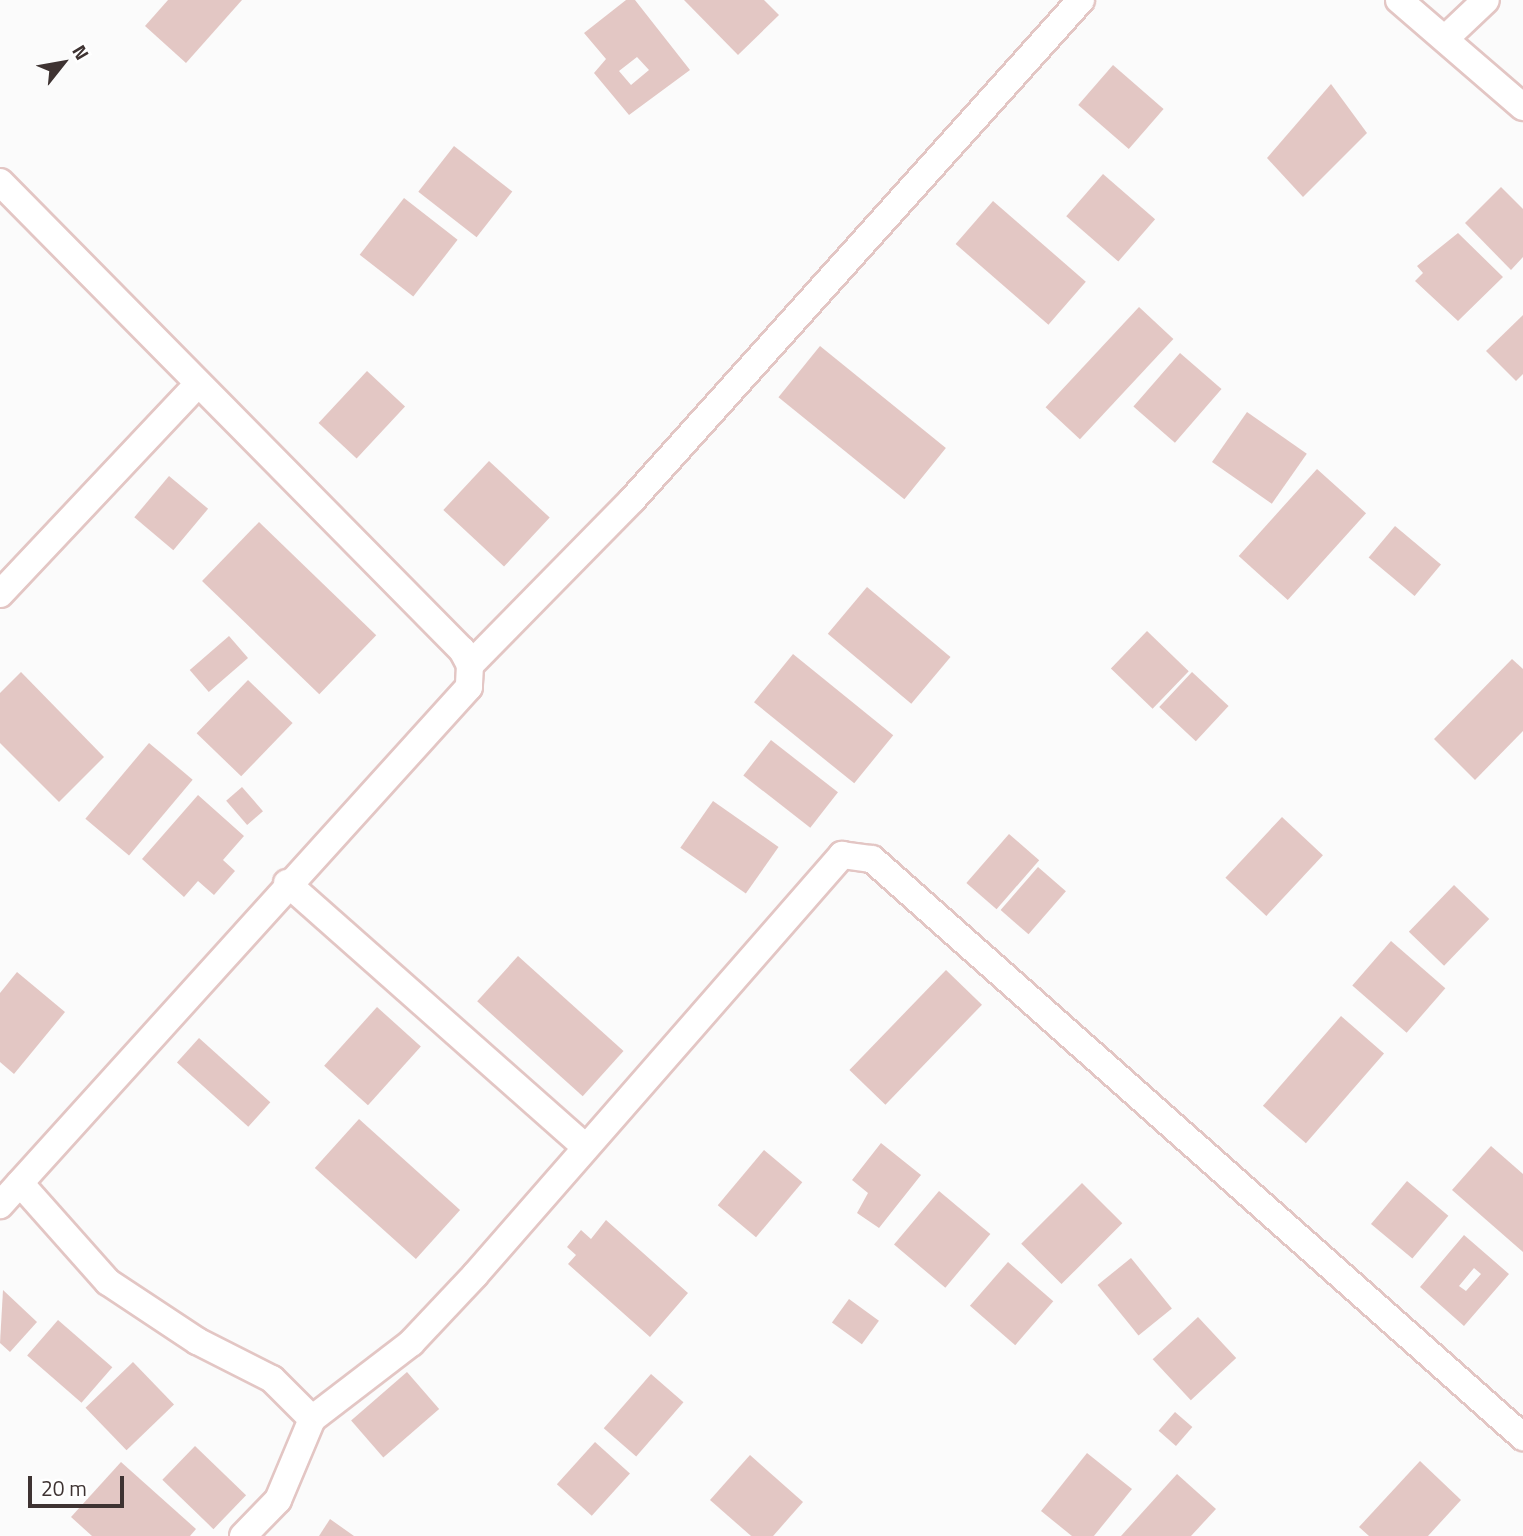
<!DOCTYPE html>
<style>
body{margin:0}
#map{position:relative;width:1523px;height:1536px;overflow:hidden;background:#fbfbfb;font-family:"Titillium Web",sans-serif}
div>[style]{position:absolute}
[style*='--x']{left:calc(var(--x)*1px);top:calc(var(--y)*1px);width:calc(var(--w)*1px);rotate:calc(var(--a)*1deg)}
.building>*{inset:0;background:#e3c7c4;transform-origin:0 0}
.roads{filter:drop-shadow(2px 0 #e3c6c4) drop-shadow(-2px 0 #e3c6c4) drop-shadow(0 2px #e3c6c4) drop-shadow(0 -2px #e3c6c4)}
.minor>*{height:26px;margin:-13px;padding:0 13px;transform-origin:13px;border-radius:13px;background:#fff}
span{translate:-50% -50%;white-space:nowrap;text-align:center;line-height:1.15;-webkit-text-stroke:6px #fff;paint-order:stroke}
.north{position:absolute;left:28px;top:28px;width:70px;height:70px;-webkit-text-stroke:5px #fff;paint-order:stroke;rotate:59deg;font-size:19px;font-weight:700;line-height:28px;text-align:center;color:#3e3332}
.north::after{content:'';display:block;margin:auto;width:24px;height:32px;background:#3e3332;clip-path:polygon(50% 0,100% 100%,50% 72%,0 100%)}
.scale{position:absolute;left:28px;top:1476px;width:96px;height:32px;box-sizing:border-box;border:4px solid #3e3332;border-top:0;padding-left:9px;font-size:21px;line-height:24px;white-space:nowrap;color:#3e3332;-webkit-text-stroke:5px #fff;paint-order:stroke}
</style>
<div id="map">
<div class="building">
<i style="clip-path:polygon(168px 0,242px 0,186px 63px,145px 26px)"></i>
<i style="clip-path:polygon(evenodd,626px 0,635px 0,690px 70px,629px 115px,594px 73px,606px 59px,584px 33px,626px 0,637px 57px,649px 70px,631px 85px,619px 71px,637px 57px)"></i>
<i style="clip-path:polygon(684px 0,764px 0,779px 15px,738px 55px)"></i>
<i style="left:1113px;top:65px;width:67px;height:53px;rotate:41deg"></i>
<i style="clip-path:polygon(1331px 84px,1367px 133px,1303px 197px,1267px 158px)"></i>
<i style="left:454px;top:146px;width:74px;height:58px;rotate:38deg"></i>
<i style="left:1103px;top:174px;width:69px;height:56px;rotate:41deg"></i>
<i style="clip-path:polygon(1501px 187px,1523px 209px,1523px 257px,1511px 270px,1465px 223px)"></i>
<i style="left:404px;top:198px;width:68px;height:72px;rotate:38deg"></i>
<i style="left:993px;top:201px;width:123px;height:57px;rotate:41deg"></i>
<i style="clip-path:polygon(1458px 233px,1503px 277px,1458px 321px,1415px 281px,1423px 273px,1417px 266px)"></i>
<i style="left:1139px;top:307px;width:47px;height:137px;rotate:43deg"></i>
<i style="clip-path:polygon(1523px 315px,1523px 374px,1516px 381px,1486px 351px)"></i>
<i style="left:820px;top:346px;width:162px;height:66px;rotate:39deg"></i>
<i style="left:1180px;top:353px;width:55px;height:71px;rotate:41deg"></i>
<i style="left:367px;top:371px;width:52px;height:71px;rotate:43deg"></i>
<i style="left:1247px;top:412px;width:73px;height:61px;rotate:35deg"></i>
<i style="left:489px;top:461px;width:83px;height:67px;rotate:43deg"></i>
<i style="left:1317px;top:469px;width:66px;height:117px;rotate:42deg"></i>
<i style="left:169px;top:476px;width:51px;height:54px;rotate:40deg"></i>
<i style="left:259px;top:522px;width:163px;height:82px;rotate:44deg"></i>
<i style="left:1395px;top:526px;width:60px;height:41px;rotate:40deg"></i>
<i style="left:867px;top:587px;width:109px;height:61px;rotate:40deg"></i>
<i style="left:1147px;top:631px;width:58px;height:52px;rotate:44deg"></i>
<i style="left:229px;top:636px;width:29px;height:52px;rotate:49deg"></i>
<i style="left:793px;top:654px;width:129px;height:62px;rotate:39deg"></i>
<i style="clip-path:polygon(1512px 659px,1523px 669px,1523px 731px,1475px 780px,1434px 739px)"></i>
<i style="clip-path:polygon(21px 672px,104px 757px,59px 802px,0 743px,0 693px)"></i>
<i style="left:1192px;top:672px;width:50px;height:48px;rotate:43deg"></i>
<i style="left:248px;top:680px;width:62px;height:74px;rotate:44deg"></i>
<i style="left:771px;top:740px;width:85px;height:45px;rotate:38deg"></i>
<i style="left:149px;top:743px;width:57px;height:99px;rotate:40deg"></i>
<i style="left:242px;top:787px;width:32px;height:21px;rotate:49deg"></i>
<i style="clip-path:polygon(198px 795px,244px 836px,223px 860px,235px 871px,214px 895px,198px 881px,184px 897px,142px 859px)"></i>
<i style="left:713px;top:801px;width:80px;height:57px;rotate:35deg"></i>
<i style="left:1282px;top:817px;width:56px;height:83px;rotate:43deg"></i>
<i style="left:1009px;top:834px;width:40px;height:65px;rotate:41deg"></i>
<i style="left:1038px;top:867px;width:37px;height:57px;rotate:41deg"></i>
<i style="left:1454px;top:885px;width:49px;height:65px;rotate:44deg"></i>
<i style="left:1391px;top:941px;width:72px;height:59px;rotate:41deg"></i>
<i style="left:518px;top:956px;width:142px;height:61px;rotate:42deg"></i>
<i style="left:946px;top:970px;width:50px;height:139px;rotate:44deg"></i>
<i style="clip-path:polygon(17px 972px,65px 1012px,14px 1074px,0 1062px,0 993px)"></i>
<i style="left:377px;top:1007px;width:59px;height:79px;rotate:42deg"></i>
<i style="left:1341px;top:1016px;width:57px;height:119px;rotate:41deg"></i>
<i style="left:199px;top:1038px;width:96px;height:33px;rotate:42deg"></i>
<i style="left:359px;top:1119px;width:136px;height:66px;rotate:42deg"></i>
<i style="clip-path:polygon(881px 1143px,921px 1175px,879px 1228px,857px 1213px,868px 1193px,852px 1180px)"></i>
<i style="clip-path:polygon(1491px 1146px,1523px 1174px,1523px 1252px,1452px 1190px)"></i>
<i style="left:764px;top:1150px;width:50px;height:72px;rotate:40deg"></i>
<i style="left:1407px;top:1181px;width:54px;height:56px;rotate:40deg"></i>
<i style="left:1082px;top:1183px;width:57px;height:86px;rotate:45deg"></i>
<i style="left:939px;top:1191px;width:67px;height:70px;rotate:40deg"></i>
<i style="clip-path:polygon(606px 1220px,688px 1293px,650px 1337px,568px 1264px,576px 1255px,567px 1247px,581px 1230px,591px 1239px)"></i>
<i style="clip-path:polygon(evenodd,1464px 1235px,1509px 1274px,1464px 1326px,1420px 1287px,1464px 1235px,1474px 1268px,1481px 1274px,1466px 1291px,1459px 1286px,1474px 1268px)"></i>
<i style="left:1131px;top:1258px;width:65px;height:43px;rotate:51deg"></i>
<i style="left:1008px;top:1262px;width:60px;height:58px;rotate:41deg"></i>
<i style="clip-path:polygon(3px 1290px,37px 1322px,10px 1352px,0 1343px)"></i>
<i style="left:849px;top:1299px;width:37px;height:29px;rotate:36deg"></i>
<i style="left:1198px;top:1317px;width:56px;height:62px;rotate:47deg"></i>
<i style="left:58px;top:1320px;width:72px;height:47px;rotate:41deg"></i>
<i style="left:133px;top:1362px;width:59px;height:66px;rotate:46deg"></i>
<i style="left:407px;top:1372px;width:49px;height:74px;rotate:49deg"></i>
<i style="left:651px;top:1374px;width:43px;height:72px;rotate:41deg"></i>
<i style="left:1175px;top:1412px;width:23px;height:25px;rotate:41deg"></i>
<i style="left:595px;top:1442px;width:47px;height:57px;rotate:42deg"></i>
<i style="left:195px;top:1446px;width:71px;height:47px;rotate:44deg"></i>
<i style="clip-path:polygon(1087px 1453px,1132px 1489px,1094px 1536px,1072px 1536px,1041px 1511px)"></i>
<i style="clip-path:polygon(750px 1455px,803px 1502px,773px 1536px,751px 1536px,710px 1500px)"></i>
<i style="clip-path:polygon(1420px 1461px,1461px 1500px,1428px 1536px,1369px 1536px,1359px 1527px)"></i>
<i style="clip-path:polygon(121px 1462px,196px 1529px,190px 1536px,92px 1536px,71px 1517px)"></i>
<i style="clip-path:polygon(1177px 1474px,1216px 1509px,1191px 1536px,1121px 1536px)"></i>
<i style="clip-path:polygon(330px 1519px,354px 1536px,319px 1536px)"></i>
</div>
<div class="roads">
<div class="minor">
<i style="--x:1399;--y:0;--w:164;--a:40.8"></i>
<i style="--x:1448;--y:36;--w:52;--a:-43.5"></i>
<i style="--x:0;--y:182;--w:658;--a:45.37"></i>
<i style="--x:462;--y:650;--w:17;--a:62"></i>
<i style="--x:470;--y:665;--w:22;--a:93"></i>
<i style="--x:469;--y:687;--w:699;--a:132.16"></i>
<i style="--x:0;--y:594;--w:286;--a:-46.7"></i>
<i style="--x:470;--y:665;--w:231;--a:-45.5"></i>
<i style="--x:632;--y:500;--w:672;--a:-48.08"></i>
<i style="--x:287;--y:883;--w:397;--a:41.5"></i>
<i style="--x:20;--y:1183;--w:132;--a:48.4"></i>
<i style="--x:108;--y:1282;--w:107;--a:33.5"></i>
<i style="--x:197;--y:1341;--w:84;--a:26.9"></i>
<i style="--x:272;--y:1379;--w:57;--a:45"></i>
<i style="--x:243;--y:1536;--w:50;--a:-45.8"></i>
<i style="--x:278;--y:1500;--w:88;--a:-67.2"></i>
<i style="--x:312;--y:1419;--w:125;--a:-37.5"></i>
<i style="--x:411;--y:1343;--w:93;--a:-46.7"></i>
<i style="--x:475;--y:1275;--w:558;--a:-48.85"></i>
<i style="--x:842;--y:855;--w:30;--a:8"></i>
<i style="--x:872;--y:859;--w:871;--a:41.6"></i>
</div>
</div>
<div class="north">N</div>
<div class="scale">20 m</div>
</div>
